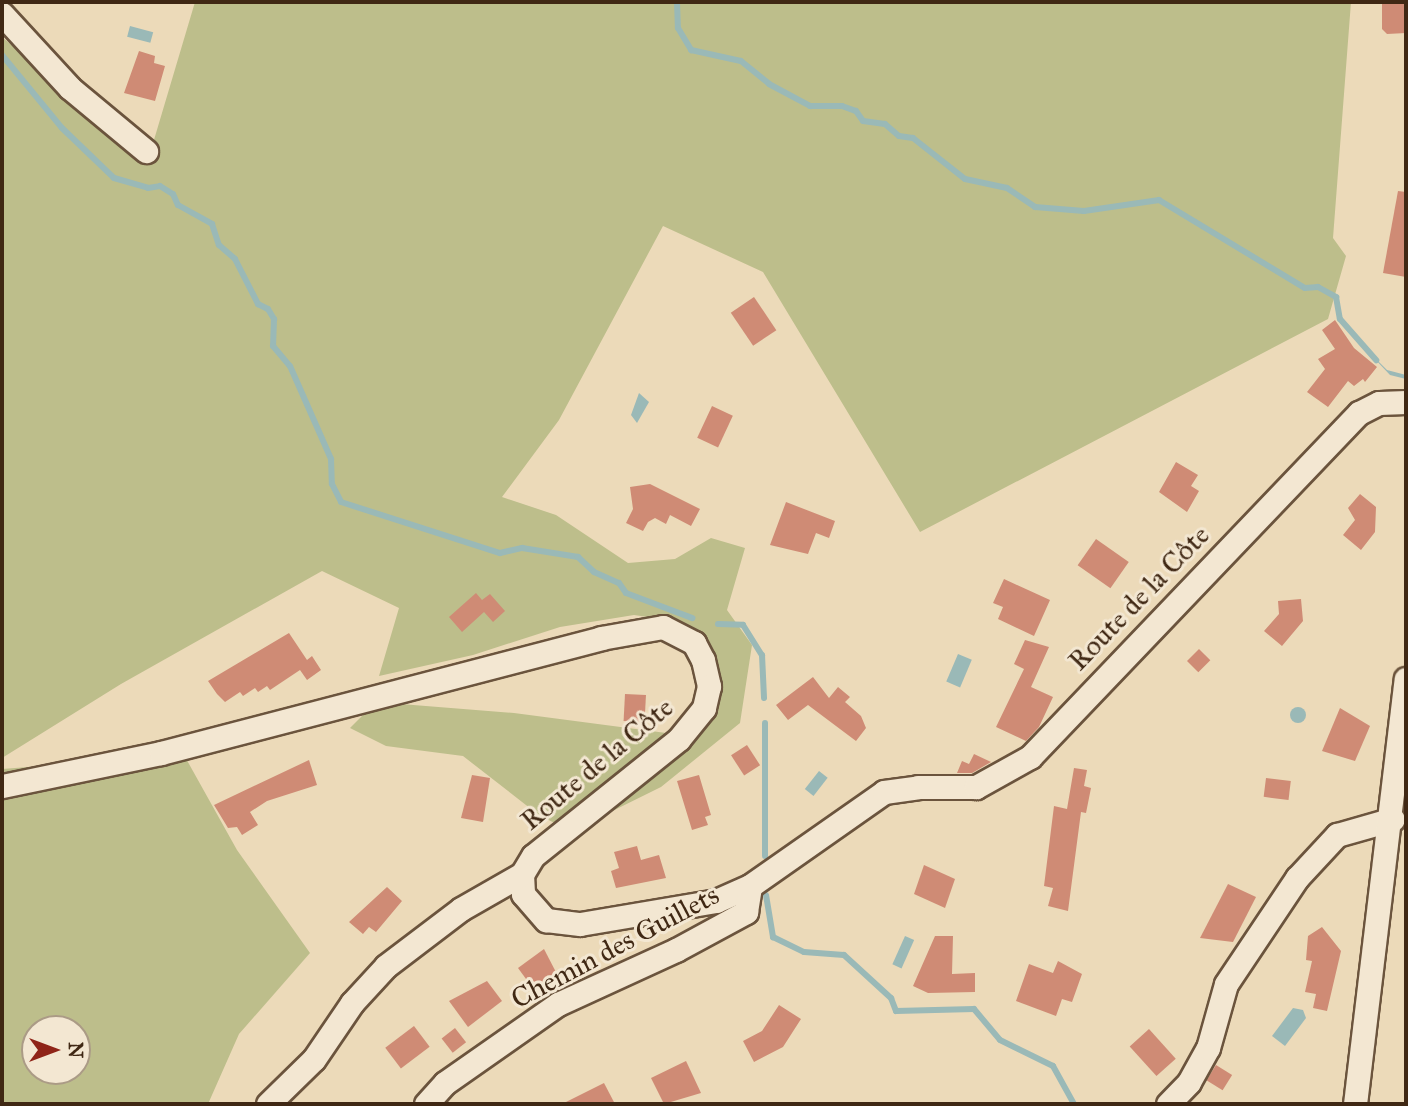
<!DOCTYPE html>
<meta charset="utf-8">
<style>
body{margin:0}
#map{position:relative;width:1408px;height:1106px;overflow:hidden;background:#ecdab9;font-family:"IM FELL Great Primer",serif}
div>[style]{position:absolute}
[style*='--x']{left:calc(var(--x)*1px);top:calc(var(--y)*1px);width:calc(var(--w)*1px);rotate:calc(var(--a)*1deg)}
.green>*{inset:0;background:#bdbe8b}
.water>*{inset:0;background:#9ab9b7;transform-origin:0 0}
.round{border-radius:50%}
.stream>*{height:6px;margin:-3px;padding:0 3px;transform-origin:3px;border-radius:3px;background:#9ab9b7}
.building>*{inset:0;background:#cf8b75;transform-origin:0 0}
.roads{filter:drop-shadow(2px 0 #6b543d) drop-shadow(-2px 0 #6b543d) drop-shadow(0 2px #6b543d) drop-shadow(0 -2px #6b543d)}
.minor>*{height:23px;margin:-11.5px;padding:0 11.5px;transform-origin:11.5px;border-radius:11.5px;background:#f3e7d2}
span{translate:-50% -50%;white-space:nowrap;text-align:center;line-height:1.15;-webkit-text-stroke:6px #f3e7d2;paint-order:stroke}
.street-label{font-size:28px;color:#402814}
.frame{position:absolute;inset:0;border:4px solid #402814;pointer-events:none}
.north{position:absolute;left:21px;top:1015px;width:70px;height:70px;box-sizing:border-box;background:#f3e7d2;border:2px solid #ab9b86;border-radius:50%;rotate:90deg;font-size:19px;font-weight:700;line-height:28px;text-align:center;color:#402814}
.north::after{content:'';display:block;margin:auto;width:24px;height:32px;background:#8f2418;clip-path:polygon(50% 0,100% 100%,50% 72%,0 100%)}
</style>
<div id="map">
<div class="green">
<i style="clip-path:polygon(195px 2px,1351px 2px,1333px 238px,1346px 256px,1328px 319px,920px 532px,763px 272px,663px 226px,559px 420px,502px 497px,556px 515px,628px 563px,675px 559px,711px 538px,745px 548px,727px 610px,752px 645px,740px 723px,661px 787px,572px 831px,540px 816px,463px 756px,386px 746px,350px 728px,376px 702px,514px 713px,689px 736px,706px 724px,718px 699px,711px 648px,675px 621px,634px 615px,560px 627px,473px 655px,379px 676px,399px 608px,322px 571px,121px 684px,2px 758px,2px 37px,148px 160px)"></i>
<i style="clip-path:polygon(evenodd,184px 755px,237px 850px,310px 953px,239px 1034px,208px 1104px,2px 1104px,2px 769px,184px 755px,35px 1029px,77px 1029px,77px 1071px,35px 1071px,35px 1029px)"></i>
</div>
<div class="water">
<i style="left:130px;top:26px;width:24px;height:11px;rotate:15deg"></i>
<i style="clip-path:polygon(1356px 339px,1387px 370px,1406px 375px,1406px 379px,1390px 375px)"></i>
<i style="clip-path:polygon(639px 393px,649px 402px,637px 423px,631px 415px)"></i>
<i style="left:958px;top:654px;width:15px;height:30px;rotate:23deg"></i>
<i class="round" style="left:1290px;top:707px;width:16px;height:16px"></i>
<i style="left:819px;top:771px;width:11px;height:23px;rotate:38deg"></i>
<i style="left:905px;top:936px;width:10px;height:31px;rotate:24deg"></i>
<i style="clip-path:polygon(1293px 1008px,1303px 1010px,1306px 1018px,1285px 1046px,1272px 1036px)"></i>
</div>
<div class="stream">
<i style="--x:677;--y:2;--w:26;--a:88"></i>
<i style="--x:678;--y:28;--w:26;--a:59"></i>
<i style="--x:691;--y:50;--w:51;--a:12.4"></i>
<i style="--x:741;--y:61;--w:36;--a:39"></i>
<i style="--x:769;--y:84;--w:47;--a:28.2"></i>
<i style="--x:810;--y:106;--w:32;--a:0"></i>
<i style="--x:842;--y:106;--w:15;--a:20"></i>
<i style="--x:856;--y:111;--w:12;--a:55"></i>
<i style="--x:863;--y:121;--w:22;--a:8"></i>
<i style="--x:885;--y:124;--w:18;--a:41"></i>
<i style="--x:899;--y:136;--w:14;--a:8"></i>
<i style="--x:913;--y:138;--w:66;--a:38.3"></i>
<i style="--x:965;--y:179;--w:43;--a:12.1"></i>
<i style="--x:1007;--y:188;--w:34;--a:34"></i>
<i style="--x:1035;--y:207;--w:49;--a:4.7"></i>
<i style="--x:1084;--y:211;--w:76;--a:-8.3"></i>
<i style="--x:1159;--y:200;--w:170;--a:31.1"></i>
<i style="--x:1305;--y:288;--w:13;--a:-4"></i>
<i style="--x:1318;--y:287;--w:21;--a:29"></i>
<i style="--x:1336;--y:297;--w:22;--a:80"></i>
<i style="--x:1340;--y:319;--w:55;--a:48.7"></i>
<i style="--x:2;--y:55;--w:94;--a:50.6"></i>
<i style="--x:62;--y:128;--w:72;--a:43.9"></i>
<i style="--x:114;--y:178;--w:35;--a:16"></i>
<i style="--x:148;--y:188;--w:12;--a:-9"></i>
<i style="--x:160;--y:186;--w:15;--a:32"></i>
<i style="--x:173;--y:194;--w:12;--a:66"></i>
<i style="--x:178;--y:205;--w:39;--a:29"></i>
<i style="--x:212;--y:224;--w:22;--a:72"></i>
<i style="--x:219;--y:245;--w:21;--a:41"></i>
<i style="--x:235;--y:259;--w:51;--a:62.9"></i>
<i style="--x:258;--y:304;--w:11;--a:27"></i>
<i style="--x:268;--y:309;--w:12;--a:59"></i>
<i style="--x:274;--y:319;--w:27;--a:92"></i>
<i style="--x:273;--y:346;--w:26;--a:50"></i>
<i style="--x:290;--y:366;--w:102;--a:66.2"></i>
<i style="--x:331;--y:459;--w:25;--a:88"></i>
<i style="--x:332;--y:484;--w:20;--a:63"></i>
<i style="--x:341;--y:502;--w:167;--a:17.8"></i>
<i style="--x:500;--y:553;--w:23;--a:-13"></i>
<i style="--x:522;--y:548;--w:57;--a:9.1"></i>
<i style="--x:578;--y:557;--w:22;--a:43"></i>
<i style="--x:594;--y:572;--w:27;--a:24"></i>
<i style="--x:619;--y:583;--w:12;--a:55"></i>
<i style="--x:626;--y:593;--w:71;--a:20.7"></i>
<i style="--x:718;--y:624;--w:25;--a:2"></i>
<i style="--x:743;--y:625;--w:36;--a:58"></i>
<i style="--x:762;--y:655;--w:43;--a:87.3"></i>
<i style="--x:765;--y:723;--w:133;--a:90"></i>
<i style="--x:766;--y:895;--w:43;--a:80.5"></i>
<i style="--x:773;--y:937;--w:34;--a:26"></i>
<i style="--x:804;--y:952;--w:40;--a:4.3"></i>
<i style="--x:844;--y:955;--w:64;--a:42.5"></i>
<i style="--x:891;--y:998;--w:14;--a:69"></i>
<i style="--x:896;--y:1011;--w:78;--a:-1.5"></i>
<i style="--x:974;--y:1009;--w:40;--a:50"></i>
<i style="--x:1000;--y:1040;--w:59;--a:26.1"></i>
<i style="--x:1053;--y:1066;--w:43;--a:61.1"></i>
</div>
<div class="building">
<i style="clip-path:polygon(1382px 2px,1406px 2px,1406px 33px,1387px 34px,1382px 29px)"></i>
<i style="clip-path:polygon(139px 51px,155px 56px,154px 63px,165px 66px,155px 101px,124px 93px)"></i>
<i style="clip-path:polygon(1398px 191px,1406px 192px,1406px 277px,1383px 273px)"></i>
<i style="left:754px;top:297px;width:40px;height:28px;rotate:56deg"></i>
<i style="clip-path:polygon(1335px 320px,1354px 348px,1377px 367px,1365px 382px,1363px 379px,1354px 386px,1348px 381px,1328px 407px,1307px 392px,1325px 369px,1318px 359px,1335px 349px,1322px 330px)"></i>
<i style="left:712px;top:406px;width:23px;height:35px;rotate:25deg"></i>
<i style="clip-path:polygon(1176px 462px,1198px 475px,1191px 486px,1199px 491px,1187px 512px,1159px 492px)"></i>
<i style="clip-path:polygon(650px 484px,700px 509px,691px 526px,670px 515px,666px 524px,655px 518px,648px 522px,643px 531px,626px 523px,633px 509px,630px 487px)"></i>
<i style="clip-path:polygon(1360px 494px,1376px 507px,1375px 532px,1361px 550px,1343px 535px,1355px 520px,1348px 508px)"></i>
<i style="clip-path:polygon(786px 502px,835px 521px,829px 538px,816px 533px,808px 554px,770px 545px)"></i>
<i style="left:1096px;top:539px;width:40px;height:32px;rotate:35deg"></i>
<i style="clip-path:polygon(1004px 579px,1050px 600px,1034px 636px,998px 619px,1003px 607px,993px 603px)"></i>
<i style="clip-path:polygon(476px 593px,482px 600px,490px 594px,505px 611px,493px 622px,484px 612px,462px 632px,449px 617px)"></i>
<i style="clip-path:polygon(1301px 599px,1303px 621px,1282px 646px,1264px 631px,1279px 614px,1278px 601px)"></i>
<i style="clip-path:polygon(289px 633px,307px 660px,312px 656px,321px 670px,307px 680px,300px 670px,270px 690px,267px 686px,258px 692px,255px 688px,243px 696px,240px 692px,225px 702px,217px 694px,208px 681px)"></i>
<i style="clip-path:polygon(1025px 640px,1049px 647px,1031px 687px,1053px 697px,1039px 727px,1026px 741px,996px 727px,1024px 669px,1014px 664px)"></i>
<i style="left:1199px;top:649px;width:16px;height:17px;rotate:45deg"></i>
<i style="clip-path:polygon(813px 677px,829px 698px,838px 687px,850px 697px,845px 702px,861px 716px,866px 728px,856px 741px,808px 705px,788px 720px,776px 705px)"></i>
<i style="left:625px;top:694px;width:21px;height:27px;rotate:3deg"></i>
<i style="clip-path:polygon(1340px 708px,1370px 726px,1355px 761px,1322px 751px)"></i>
<i style="left:747px;top:745px;width:24px;height:19px;rotate:57deg"></i>
<i style="clip-path:polygon(974px 754px,991px 762px,972px 773px,957px 773px,962px 761px,969px 764px)"></i>
<i style="clip-path:polygon(309px 760px,317px 785px,267px 801px,250px 812px,258px 825px,242px 835px,237px 827px,228px 828px,214px 805px)"></i>
<i style="clip-path:polygon(1074px 768px,1087px 770px,1084px 786px,1091px 788px,1086px 813px,1081px 812px,1068px 911px,1048px 906px,1053px 888px,1044px 886px,1054px 806px,1067px 809px)"></i>
<i style="clip-path:polygon(472px 775px,490px 778px,483px 822px,461px 818px)"></i>
<i style="clip-path:polygon(699px 775px,711px 815px,705px 817px,708px 825px,692px 830px,677px 781px)"></i>
<i style="left:1266px;top:778px;width:25px;height:19px;rotate:7deg"></i>
<i style="clip-path:polygon(637px 846px,641px 860px,659px 855px,666px 878px,616px 888px,611px 871px,619px 868px,614px 852px)"></i>
<i style="clip-path:polygon(924px 865px,955px 879px,945px 908px,914px 894px)"></i>
<i style="clip-path:polygon(1228px 884px,1256px 897px,1233px 942px,1200px 938px)"></i>
<i style="clip-path:polygon(387px 887px,402px 901px,376px 932px,369px 927px,363px 934px,349px 922px)"></i>
<i style="clip-path:polygon(1322px 927px,1341px 951px,1327px 1011px,1313px 1008px,1316px 994px,1305px 992px,1312px 961px,1306px 960px,1308px 936px)"></i>
<i style="clip-path:polygon(935px 936px,953px 936px,952px 974px,975px 973px,975px 992px,928px 993px,913px 986px)"></i>
<i style="clip-path:polygon(544px 949px,559px 978px,537px 994px,518px 968px)"></i>
<i style="clip-path:polygon(1058px 961px,1082px 974px,1072px 1002px,1062px 999px,1056px 1016px,1016px 1001px,1029px 964px,1053px 973px)"></i>
<i style="clip-path:polygon(487px 981px,502px 1001px,468px 1027px,449px 1001px)"></i>
<i style="clip-path:polygon(779px 1005px,801px 1019px,783px 1047px,754px 1062px,743px 1041px,762px 1031px)"></i>
<i style="left:414px;top:1026px;width:26px;height:36px;rotate:53deg"></i>
<i style="left:455px;top:1028px;width:18px;height:17px;rotate:52deg"></i>
<i style="left:1149px;top:1029px;width:40px;height:26px;rotate:48deg"></i>
<i style="clip-path:polygon(686px 1061px,701px 1093px,664px 1104px,651px 1078px)"></i>
<i style="left:1216px;top:1065px;width:19px;height:18px;rotate:32deg"></i>
<i style="clip-path:polygon(604px 1083px,615px 1104px,562px 1104px)"></i>
</div>
<div class="roads">
<div class="minor">
<i style="--x:2;--y:14;--w:100;--a:47.4"></i>
<i style="--x:70;--y:88;--w:99;--a:39.7"></i>
<i style="--x:2;--y:786;--w:162;--a:-11.7"></i>
<i style="--x:161;--y:753;--w:455;--a:-14.6"></i>
<i style="--x:601;--y:638;--w:63;--a:-10.1"></i>
<i style="--x:663;--y:627;--w:35;--a:27"></i>
<i style="--x:694;--y:643;--w:19;--a:62"></i>
<i style="--x:703;--y:660;--w:27;--a:77"></i>
<i style="--x:709;--y:686;--w:23;--a:103"></i>
<i style="--x:704;--y:708;--w:40;--a:129"></i>
<i style="--x:679;--y:739;--w:187;--a:141.3"></i>
<i style="--x:533;--y:856;--w:21;--a:121"></i>
<i style="--x:522;--y:874;--w:20;--a:87"></i>
<i style="--x:523;--y:894;--w:35;--a:49"></i>
<i style="--x:546;--y:920;--w:34;--a:7"></i>
<i style="--x:580;--y:924;--w:138;--a:-9.6"></i>
<i style="--x:716;--y:901;--w:37;--a:-24"></i>
<i style="--x:750;--y:886;--w:164;--a:-35"></i>
<i style="--x:884;--y:792;--w:34;--a:-8"></i>
<i style="--x:918;--y:787;--w:58;--a:0"></i>
<i style="--x:976;--y:787;--w:62;--a:-29.1"></i>
<i style="--x:1030;--y:757;--w:476;--a:-46.3"></i>
<i style="--x:1359;--y:413;--w:22;--a:-27"></i>
<i style="--x:1379;--y:403;--w:27;--a:-2"></i>
<i style="--x:268;--y:1104;--w:64;--a:-44.4"></i>
<i style="--x:314;--y:1059;--w:68;--a:-55.8"></i>
<i style="--x:352;--y:1003;--w:50;--a:-47.4"></i>
<i style="--x:386;--y:966;--w:94;--a:-37.2"></i>
<i style="--x:461;--y:909;--w:70;--a:-29.8"></i>
<i style="--x:426;--y:1104;--w:28;--a:-48"></i>
<i style="--x:445;--y:1083;--w:138;--a:-35"></i>
<i style="--x:558;--y:1004;--w:130;--a:-24.6"></i>
<i style="--x:676;--y:950;--w:80;--a:-28.5"></i>
<i style="--x:746;--y:912;--w:26;--a:-81"></i>
<i style="--x:1168;--y:1104;--w:30;--a:-46"></i>
<i style="--x:1189;--y:1082;--w:39;--a:-61"></i>
<i style="--x:1208;--y:1048;--w:66;--a:-74.3"></i>
<i style="--x:1226;--y:984;--w:128;--a:-56.2"></i>
<i style="--x:1297;--y:878;--w:59;--a:-47.1"></i>
<i style="--x:1337;--y:835;--w:58;--a:-15.9"></i>
<i style="--x:1355;--y:1104;--w:428;--a:-83.2"></i>
</div>
</div>
<div class="street-label">
<span style="left:1139px;top:598px;rotate:-46deg">Route de la Côte</span>
<span style="left:597px;top:764px;rotate:-40deg">Route de la Côte</span>
<span style="left:615px;top:947px;rotate:-28deg">Chemin des Guillets</span>
</div>
<div class="frame"></div>
<div class="north">N</div>
</div>
